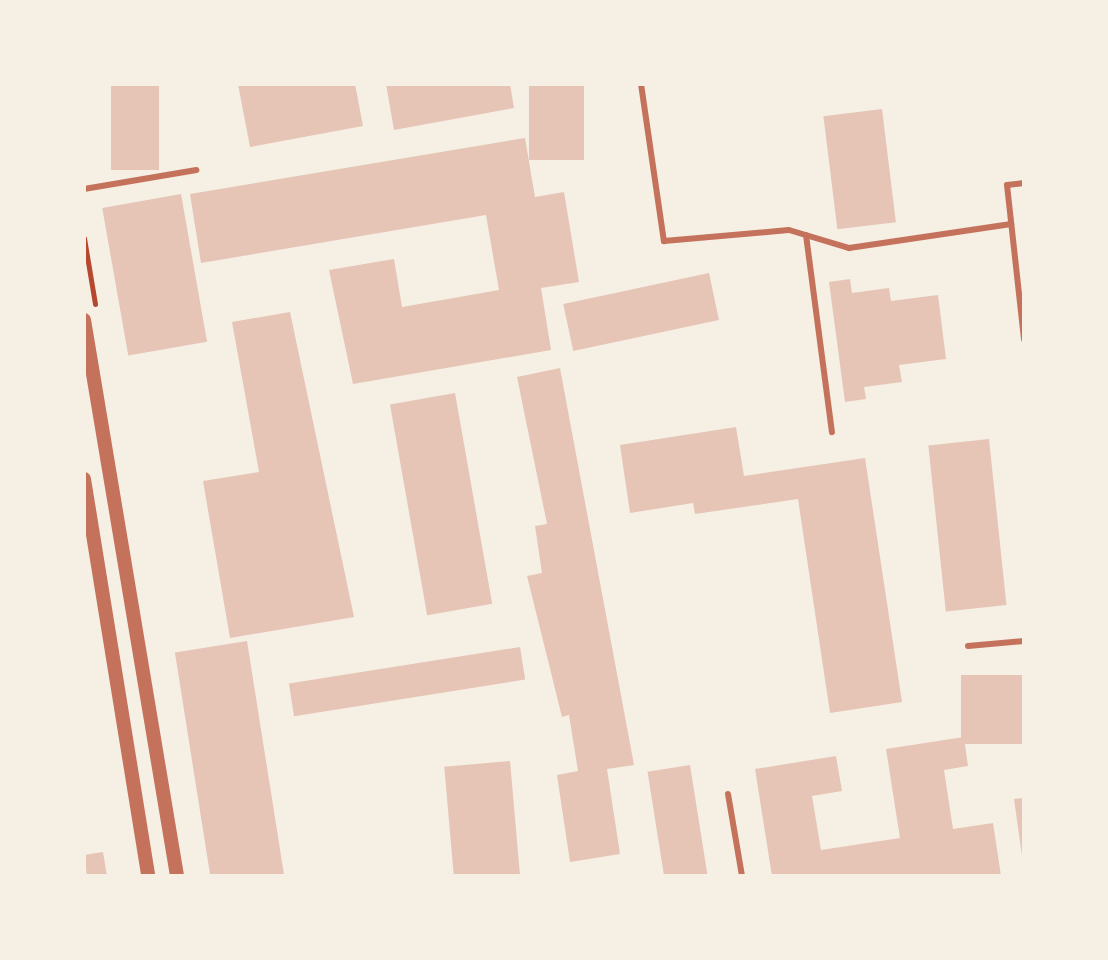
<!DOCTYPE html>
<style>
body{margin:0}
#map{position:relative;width:1108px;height:960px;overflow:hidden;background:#f6efe4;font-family:"PT Sans",sans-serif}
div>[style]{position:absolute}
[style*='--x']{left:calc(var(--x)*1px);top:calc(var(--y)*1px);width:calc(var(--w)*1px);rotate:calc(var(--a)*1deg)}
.building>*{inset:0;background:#e6c5b7;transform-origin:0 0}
.path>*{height:5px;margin:-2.5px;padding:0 2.5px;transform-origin:2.5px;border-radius:2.5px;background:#b5482f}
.service>*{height:6px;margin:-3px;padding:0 3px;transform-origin:3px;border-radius:3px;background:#c5725c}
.tertiary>*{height:14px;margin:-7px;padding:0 7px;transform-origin:7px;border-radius:7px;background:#c5725c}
span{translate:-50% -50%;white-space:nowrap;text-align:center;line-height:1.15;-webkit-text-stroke:7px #f6efe4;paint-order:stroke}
.frame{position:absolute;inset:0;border:86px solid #f6efe4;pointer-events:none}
</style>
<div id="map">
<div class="building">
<i style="left:111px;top:84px;width:48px;height:86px"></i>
<i style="clip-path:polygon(238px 84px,355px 84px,363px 126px,250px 147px)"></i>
<i style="clip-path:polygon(386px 84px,510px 84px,514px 108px,394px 130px)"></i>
<i style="left:529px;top:84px;width:55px;height:76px"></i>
<i style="left:882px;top:109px;width:114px;height:59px;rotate:83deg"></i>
<i style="clip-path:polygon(525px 138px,535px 197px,564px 192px,579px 282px,541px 288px,551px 350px,353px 384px,329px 270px,394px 259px,402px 307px,499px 290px,486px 215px,201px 263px,190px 194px)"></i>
<i style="left:181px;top:194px;width:150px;height:80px;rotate:80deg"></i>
<i style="left:709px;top:273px;width:48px;height:149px;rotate:78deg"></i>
<i style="clip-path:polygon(850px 279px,852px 293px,889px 288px,891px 301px,938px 295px,946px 359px,899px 365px,902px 382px,864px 387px,866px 399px,845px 402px,829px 282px)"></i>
<i style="clip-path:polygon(290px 312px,354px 617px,230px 638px,203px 481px,259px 472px,232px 322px)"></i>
<i style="clip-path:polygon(560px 368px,634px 765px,607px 769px,620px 854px,570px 862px,557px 775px,578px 771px,569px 715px,562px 717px,527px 576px,542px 573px,535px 526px,547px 524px,517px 377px)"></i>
<i style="left:455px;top:393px;width:214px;height:66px;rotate:80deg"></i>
<i style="clip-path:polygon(736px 427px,744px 476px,865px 458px,902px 702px,830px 713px,798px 499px,695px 514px,693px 503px,630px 513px,620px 445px)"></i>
<i style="left:989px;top:439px;width:167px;height:61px;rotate:84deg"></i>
<i style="left:247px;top:641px;width:238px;height:73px;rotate:81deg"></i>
<i style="left:520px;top:647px;width:33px;height:234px;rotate:81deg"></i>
<i style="left:1024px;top:675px;width:69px;height:63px;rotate:90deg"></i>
<i style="clip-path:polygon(964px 737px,968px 766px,944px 770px,953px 829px,993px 823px,1001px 876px,772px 876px,755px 769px,836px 756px,842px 791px,812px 796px,821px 850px,900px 838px,886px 749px)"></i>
<i style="left:510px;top:761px;width:115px;height:66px;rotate:85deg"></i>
<i style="left:690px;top:765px;width:112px;height:43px;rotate:81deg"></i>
<i style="clip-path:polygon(1024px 798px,1024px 856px,1022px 856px,1014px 799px)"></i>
<i style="clip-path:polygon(103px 852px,107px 876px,87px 876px,84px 855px)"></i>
</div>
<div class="path">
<i style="--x:84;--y:238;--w:67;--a:80.5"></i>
</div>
<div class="service">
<i style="--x:641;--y:84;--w:159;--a:81.7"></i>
<i style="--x:664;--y:241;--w:125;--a:-5"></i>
<i style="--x:789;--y:230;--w:63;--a:16.7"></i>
<i style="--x:849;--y:248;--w:164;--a:-8.4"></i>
<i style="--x:1024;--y:183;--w:17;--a:173"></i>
<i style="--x:1007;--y:185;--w:155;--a:83.7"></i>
<i style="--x:84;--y:189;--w:114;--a:-9.6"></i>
<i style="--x:806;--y:235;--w:199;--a:82.5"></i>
<i style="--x:968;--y:646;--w:56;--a:-5.1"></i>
<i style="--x:728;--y:794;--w:83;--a:80.3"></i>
</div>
<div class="tertiary">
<i style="--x:84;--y:320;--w:564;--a:80.5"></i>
<i style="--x:84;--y:479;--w:402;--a:80.8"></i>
</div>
<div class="frame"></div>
</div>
